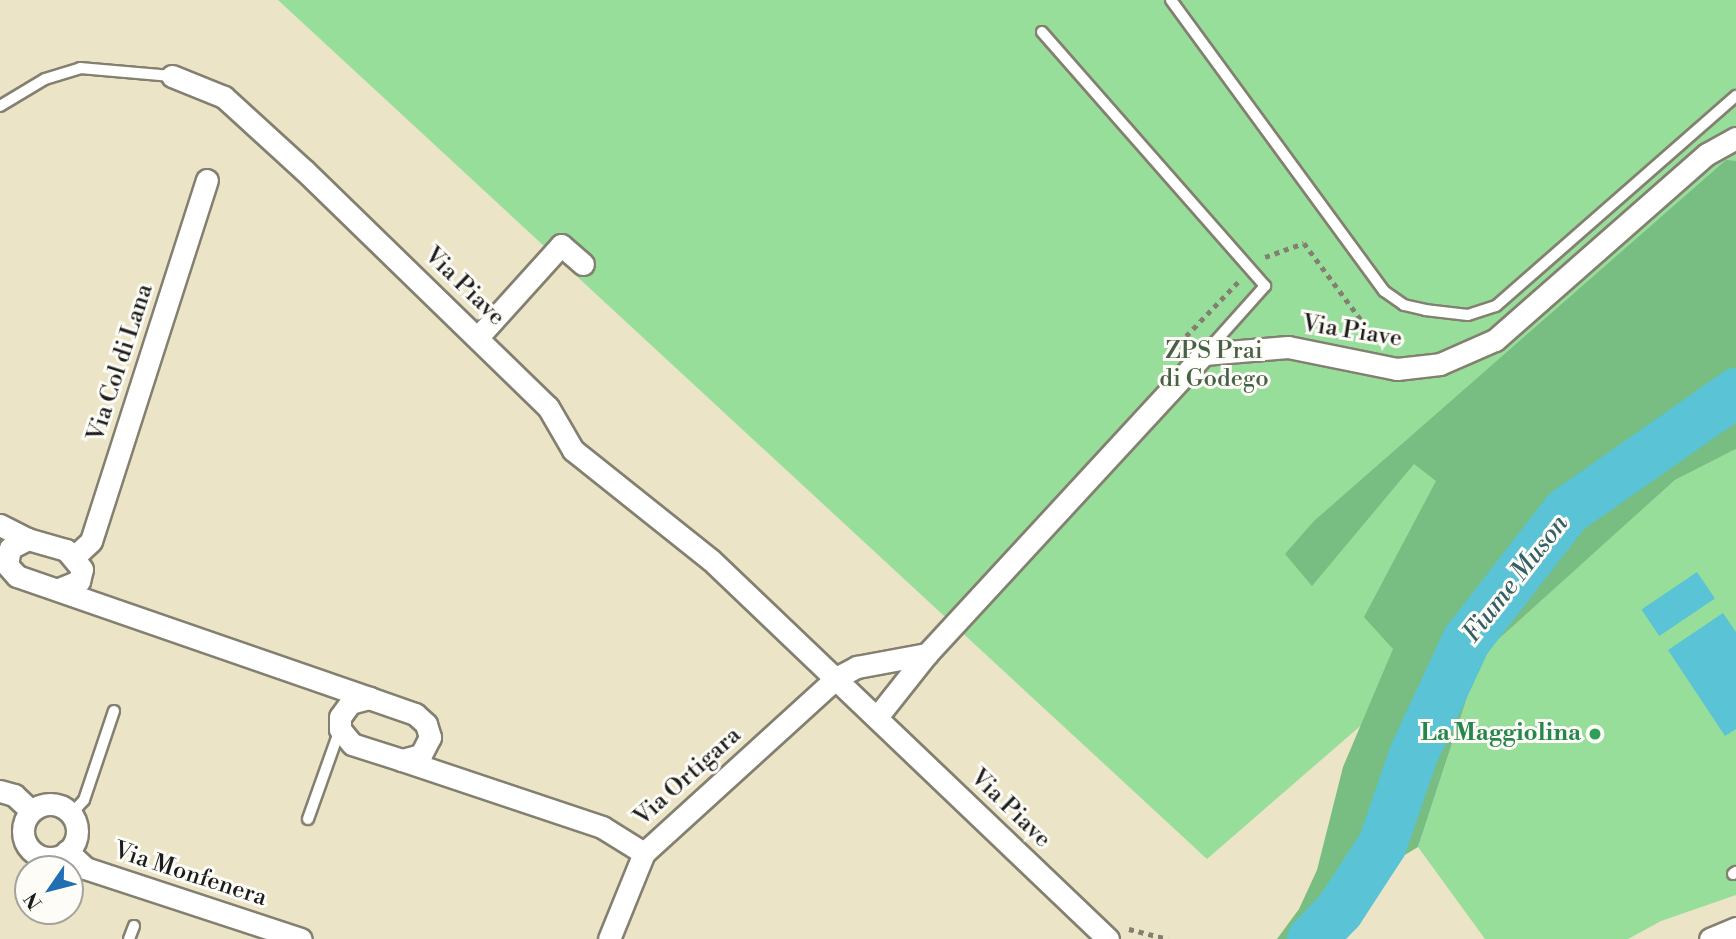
<!DOCTYPE html>
<style>
body{margin:0}
#map{position:relative;width:1736px;height:939px;overflow:hidden;background:#ece4c6;font-family:"Libre Bodoni",serif}
div>[style]{position:absolute}
[style*='--x']{left:calc(var(--x)*1px);top:calc(var(--y)*1px);width:calc(var(--w)*1px);rotate:calc(var(--a)*1deg)}
.green>*{inset:0;background:#96de99}
.forest>*{inset:0;background:#78bd81}
.water>*{inset:0;background:#5ac3d5;transform-origin:0 0}
.river>*{height:49px;margin:-24.5px;padding:0 24.5px;transform-origin:24.5px;border-radius:24.5px;background:#5ac3d5}
.path>*{height:4.5px;margin-top:-2.25px;transform-origin:0;background:repeating-linear-gradient(90deg,#848071 0 5px,transparent 0 10px)}
.roads{filter:drop-shadow(2px 0 #848071) drop-shadow(-2px 0 #848071) drop-shadow(0 2px #848071) drop-shadow(0 -2px #848071)}
.lane>*{height:10px;margin:-5px;padding:0 5px;transform-origin:5px;border-radius:5px;background:#fff}
.street>*{height:21px;margin:-10.5px;padding:0 10.5px;transform-origin:10.5px;border-radius:10.5px;background:#fff}
.street>.ring{margin:-10.5px;padding:0;box-sizing:content-box;background:none;border:21px solid #fff;border-radius:50%}
.dots>*{width:19px;height:19px;translate:-50% -50%;box-sizing:border-box;border:4px solid #fdfcf7;border-radius:50%}
span{translate:-50% -50%;white-space:nowrap;text-align:center;line-height:1.15;-webkit-text-stroke:6px #fdfcf7;paint-order:stroke}
.street-label{font-size:24px;color:#1c1c1c}
.park-label{font-size:24px;color:#476048}
.leisure-label{font-size:24px;color:#27864d;font-weight:700}
.right{translate:-100% -50%;text-align:right}
.water-label{font-size:26px;color:#355f66;font-style:italic}
.north{position:absolute;left:14px;top:855px;width:70px;height:70px;box-sizing:border-box;background:#fdfcf7;border:2px solid #a3a29f;border-radius:50%;rotate:235deg;font-size:19px;font-weight:700;line-height:28px;text-align:center;color:#1c1c1c}
.north::after{content:'';display:block;margin:auto;width:24px;height:32px;background:#1f6fb2;clip-path:polygon(50% 0,100% 100%,50% 72%,0 100%)}
</style>
<div id="map">
<div class="green">
<i style="clip-path:polygon(278px 0,1736px 0,1736px 400px,1207px 859px)"></i>
<i style="clip-path:polygon(1736px 449px,1736px 895px,1661px 921px,1628px 939px,1485px 939px,1418px 847px,1481px 655px,1675px 480px)"></i>
</div>
<div class="forest">
<i style="clip-path:polygon(1726px 160px,1736px 161px,1736px 449px,1675px 480px,1481px 655px,1418px 847px,1355px 885px,1327px 939px,1277px 939px,1299px 909px,1317px 870px,1343px 767px,1393px 649px,1364px 617px,1436px 481px,1414px 464px,1312px 586px,1285px 554px,1314px 521px)"></i>
</div>
<div class="water">
<i style="left:1697px;top:572px;width:32px;height:67px;rotate:56deg"></i>
<i style="clip-path:polygon(1723px 613px,1736px 632px,1736px 729px,1725px 736px,1668px 650px)"></i>
</div>
<div class="river">
<i style="--x:1311;--y:939;--w:40;--a:-46"></i>
<i style="--x:1339;--y:910;--w:79;--a:-56.9"></i>
<i style="--x:1382;--y:844;--w:95;--a:-71"></i>
<i style="--x:1413;--y:754;--w:126;--a:-65.1"></i>
<i style="--x:1466;--y:640;--w:163;--a:-52.2"></i>
<i style="--x:1566;--y:511;--w:208;--a:-35"></i>
</div>
<div class="path">
<i style="--x:1265;--y:257;--w:41;--a:-19.7"></i>
<i style="--x:1304;--y:243;--w:121;--a:53.4"></i>
<i style="--x:1186;--y:336;--w:75;--a:-46.1"></i>
<i style="--x:1129;--y:929;--w:40;--a:14.4"></i>
</div>
<div class="roads">
<div class="lane">
<i style="--x:1171;--y:0;--w:361;--a:53.8"></i>
<i style="--x:1384;--y:291;--w:24;--a:35"></i>
<i style="--x:1404;--y:305;--w:22;--a:13"></i>
<i style="--x:1425;--y:310;--w:43;--a:6.6"></i>
<i style="--x:1468;--y:315;--w:29;--a:-18"></i>
<i style="--x:1496;--y:306;--w:319;--a:-41.2"></i>
<i style="--x:1042;--y:32;--w:338;--a:48.7"></i>
<i style="--x:1265;--y:286;--w:89;--a:131.8"></i>
<i style="--x:0;--y:106;--w:52;--a:-31"></i>
<i style="--x:45;--y:79;--w:37;--a:-17"></i>
<i style="--x:80;--y:68;--w:92;--a:5"></i>
<i style="--x:71;--y:814;--w:19;--a:-47"></i>
<i style="--x:84;--y:800;--w:94;--a:-71.4"></i>
<i style="--x:308;--y:819;--w:96;--a:-70.4"></i>
<i style="--x:1733;--y:874;--w:4;--a:-34"></i>
<i style="--x:129;--y:939;--w:14;--a:-69"></i>
</div>
<div class="street">
<i style="--x:172;--y:76;--w:56;--a:22"></i>
<i style="--x:224;--y:97;--w:108;--a:42.4"></i>
<i style="--x:304;--y:170;--w:340;--a:44.2"></i>
<i style="--x:548;--y:407;--w:50;--a:59.8"></i>
<i style="--x:573;--y:450;--w:176;--a:38.6"></i>
<i style="--x:711;--y:560;--w:549;--a:43.67"></i>
<i style="--x:478;--y:337;--w:124;--a:-47.9"></i>
<i style="--x:561;--y:245;--w:29;--a:41"></i>
<i style="--x:0;--y:525;--w:31;--a:27"></i>
<i style="--x:74;--y:557;--w:23;--a:-43"></i>
<i style="--x:91;--y:541;--w:379;--a:-72.2"></i>
<i style="--x:59;--y:589;--w:22;--a:-22"></i>
<i style="--x:79;--y:581;--w:12;--a:-76"></i>
<i style="--x:82;--y:569;--w:25;--a:-130"></i>
<i style="--x:66;--y:550;--w:40;--a:-164"></i>
<i style="--x:28;--y:539;--w:20;--a:153"></i>
<i style="--x:10;--y:548;--w:17;--a:100"></i>
<i style="--x:7;--y:565;--w:15;--a:48"></i>
<i style="--x:17;--y:576;--w:373;--a:19.1"></i>
<i style="--x:369;--y:698;--w:49;--a:19.2"></i>
<i style="--x:415;--y:714;--w:15;--a:42"></i>
<i style="--x:426;--y:724;--w:14;--a:73"></i>
<i style="--x:430;--y:737;--w:20;--a:117"></i>
<i style="--x:421;--y:755;--w:20;--a:165"></i>
<i style="--x:402;--y:760;--w:52;--a:-162.3"></i>
<i style="--x:352;--y:744;--w:19;--a:-129"></i>
<i style="--x:340;--y:729;--w:12;--a:-90"></i>
<i style="--x:340;--y:717;--w:17;--a:-54"></i>
<i style="--x:350;--y:703;--w:20;--a:-15"></i>
<i style="--x:877;--y:717;--w:80;--a:-51.6"></i>
<i style="--x:927;--y:654;--w:408;--a:-47.3"></i>
<i style="--x:1204;--y:354;--w:84;--a:-4.8"></i>
<i style="--x:1288;--y:347;--w:111;--a:11.4"></i>
<i style="--x:1397;--y:369;--w:43;--a:-6.6"></i>
<i style="--x:1440;--y:364;--w:60;--a:-23.6"></i>
<i style="--x:1495;--y:340;--w:282;--a:-41.3"></i>
<i style="--x:1707;--y:154;--w:33;--a:-29"></i>
<i style="--x:402;--y:760;--w:211;--a:18.5"></i>
<i style="--x:602;--y:827;--w:49;--a:31.8"></i>
<i style="--x:0;--y:791;--w:15;--a:16"></i>
<i style="--x:14;--y:795;--w:23;--a:43"></i>
<i class="ring" style="left:23px;top:804px;width:33px;height:33px"></i>
<i style="--x:67;--y:851;--w:25;--a:43"></i>
<i style="--x:85;--y:868;--w:227;--a:18.2"></i>
<i style="--x:609;--y:939;--w:93;--a:-67.9"></i>
<i style="--x:644;--y:853;--w:260;--a:-42.3"></i>
<i style="--x:836;--y:678;--w:24;--a:-28"></i>
<i style="--x:857;--y:667;--w:71;--a:-10.5"></i>
<i style="--x:1710;--y:939;--w:28;--a:-23"></i>
</div>
</div>
<div class="dots">
<i style="left:1595px;top:734px;background:#2e9e5b"></i>
</div>
<div class="street-label">
<span style="left:464px;top:287px;rotate:44deg">Via Piave</span>
<span style="left:1352px;top:332px;rotate:9deg">Via Piave</span>
<span style="left:121px;top:363px;rotate:-72deg">Via Col di Lana</span>
<span style="left:688px;top:777px;rotate:-42deg">Via Ortigara</span>
<span style="left:1010px;top:809px;rotate:44deg">Via Piave</span>
<span style="left:190px;top:875px;rotate:18deg">Via Monfenera</span>
</div>
<div class="park-label">
<span style="left:1214px;top:366px">ZPS Prai<br>di Godego</span>
</div>
<div class="leisure-label">
<span class="right" style="left:1581px;top:734px">La Maggiolina</span>
</div>
<div class="water-label">
<span style="left:1516px;top:579px;rotate:-52deg">Fiume Muson</span>
</div>
<div class="north">N</div>
</div>
